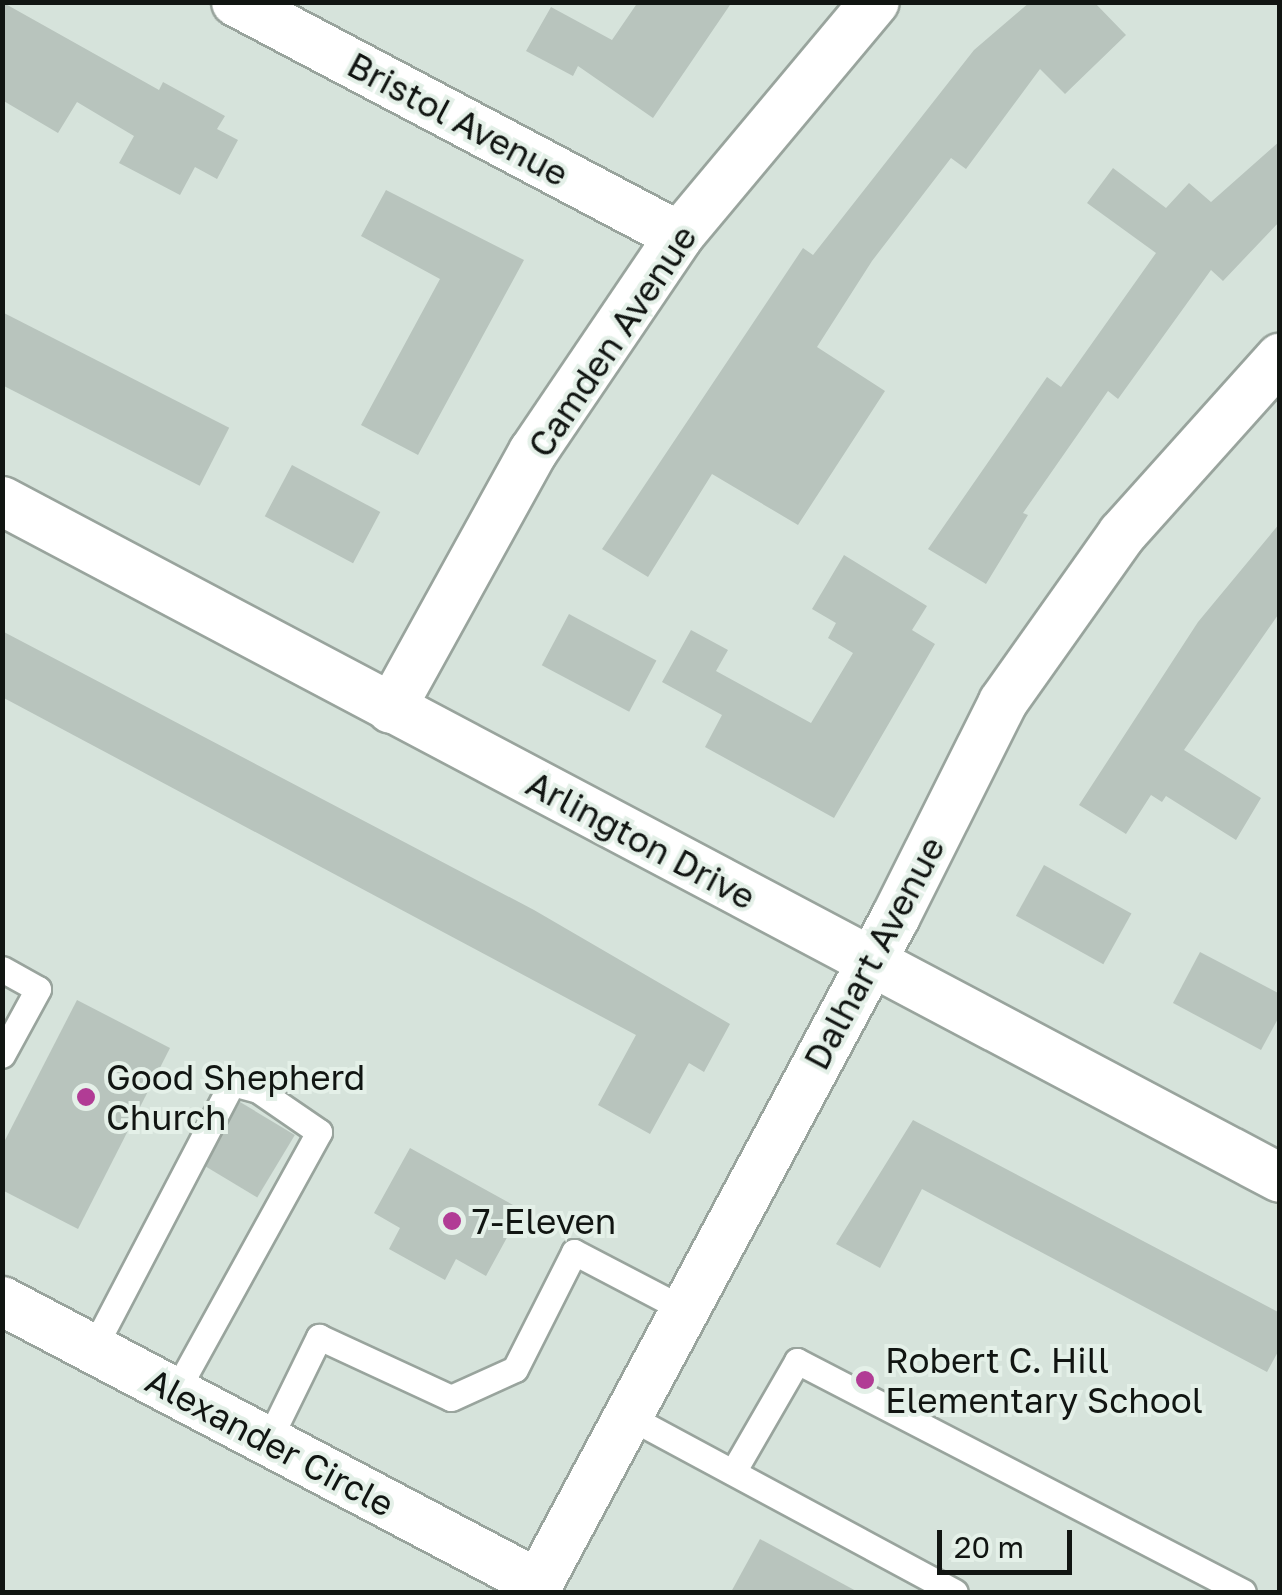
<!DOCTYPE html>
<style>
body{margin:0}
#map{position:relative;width:1282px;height:1595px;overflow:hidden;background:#d6e3db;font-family:"Golos Text",sans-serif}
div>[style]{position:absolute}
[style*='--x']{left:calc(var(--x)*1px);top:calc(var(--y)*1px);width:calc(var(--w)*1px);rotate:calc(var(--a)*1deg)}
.building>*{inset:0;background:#b8c4bd;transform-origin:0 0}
.roads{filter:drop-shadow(2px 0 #99a49d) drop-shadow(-2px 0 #99a49d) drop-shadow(0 2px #99a49d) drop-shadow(0 -2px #99a49d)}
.lane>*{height:25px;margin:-12.5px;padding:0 12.5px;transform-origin:12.5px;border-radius:12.5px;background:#fff}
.street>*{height:48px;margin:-24px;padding:0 24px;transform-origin:24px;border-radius:24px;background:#fff}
.dots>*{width:28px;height:28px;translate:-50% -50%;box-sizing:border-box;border:5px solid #e4f0e8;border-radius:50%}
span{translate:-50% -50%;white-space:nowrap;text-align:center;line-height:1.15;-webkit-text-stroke:8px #e4f0e8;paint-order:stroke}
.street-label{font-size:35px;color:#111512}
.poi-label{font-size:35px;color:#111512}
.left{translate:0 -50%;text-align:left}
.frame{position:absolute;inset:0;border:5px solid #111512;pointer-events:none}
.scale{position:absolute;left:937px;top:1530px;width:135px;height:45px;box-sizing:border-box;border:5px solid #111512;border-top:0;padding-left:12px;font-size:30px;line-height:35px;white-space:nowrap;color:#111512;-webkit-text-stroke:8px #e4f0e8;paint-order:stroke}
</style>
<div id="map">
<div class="building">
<i style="clip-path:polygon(2px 2px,159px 90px,163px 82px,225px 116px,217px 129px,238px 140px,217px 179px,195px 167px,180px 195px,119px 163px,134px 136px,77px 102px,58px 133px,2px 100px)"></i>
<i style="clip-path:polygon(638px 2px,732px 2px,653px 118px,578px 66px,573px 76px,526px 51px,551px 7px,612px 40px)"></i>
<i style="clip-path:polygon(1030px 2px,1094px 2px,1126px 35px,1065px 94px,1040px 69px,966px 169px,951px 158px,872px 261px,817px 347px,885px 391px,798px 525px,712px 474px,648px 577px,602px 549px,803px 248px,813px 255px,974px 50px)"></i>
<i style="clip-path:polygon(1280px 141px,1280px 221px,1223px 281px,1211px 270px,1118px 399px,1108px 391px,1023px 513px,1028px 515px,986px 584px,928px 549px,1047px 377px,1061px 387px,1156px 253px,1087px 203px,1113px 168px,1166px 208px,1189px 183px,1211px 202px)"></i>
<i style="clip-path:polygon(386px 190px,524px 260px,418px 455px,361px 425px,440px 279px,361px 236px)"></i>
<i style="left:2px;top:312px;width:255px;height:65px;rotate:27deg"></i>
<i style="left:292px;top:465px;width:100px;height:58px;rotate:28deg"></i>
<i style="clip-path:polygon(1280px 523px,1280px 612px,1184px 750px,1261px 798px,1236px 840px,1166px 796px,1162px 802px,1151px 795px,1126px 834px,1079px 805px,1198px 622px)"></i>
<i style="clip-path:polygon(844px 555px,927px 606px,912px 630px,935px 644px,834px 818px,705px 747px,722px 715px,662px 682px,691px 630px,728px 650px,716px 671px,811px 723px,853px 653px,828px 638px,836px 623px,812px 609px)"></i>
<i style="left:569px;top:614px;width:99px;height:58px;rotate:28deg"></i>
<i style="clip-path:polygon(2px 631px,534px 910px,730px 1024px,704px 1072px,689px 1063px,650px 1134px,598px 1105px,636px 1035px,2px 697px)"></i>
<i style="left:1044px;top:865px;width:100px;height:58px;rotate:29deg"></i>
<i style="clip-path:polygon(1200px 952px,1280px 994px,1280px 1015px,1261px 1050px,1173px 1003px)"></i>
<i style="clip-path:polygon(77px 1000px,170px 1048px,78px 1229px,2px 1190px,2px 1146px)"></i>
<i style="left:240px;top:1102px;width:64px;height:73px;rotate:31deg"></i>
<i style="clip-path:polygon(913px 1120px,1280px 1313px,1280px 1348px,1267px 1372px,922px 1189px,880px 1268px,836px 1244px)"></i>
<i style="clip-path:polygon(410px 1148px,522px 1210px,486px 1276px,456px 1259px,445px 1280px,389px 1249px,400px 1228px,374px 1213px)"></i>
<i style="clip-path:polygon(760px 1539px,858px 1592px,731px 1592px)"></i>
</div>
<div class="roads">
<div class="lane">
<i style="--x:2;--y:969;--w:41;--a:29.1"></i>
<i style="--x:38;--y:989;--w:75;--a:118.6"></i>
<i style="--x:93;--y:1349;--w:300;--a:-62.4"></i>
<i style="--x:232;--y:1083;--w:27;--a:15"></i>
<i style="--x:258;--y:1090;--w:74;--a:34.5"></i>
<i style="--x:319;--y:1132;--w:298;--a:118.9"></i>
<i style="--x:628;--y:1416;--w:371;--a:28.3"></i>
<i style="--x:268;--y:1441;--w:116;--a:-63.9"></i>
<i style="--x:319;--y:1337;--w:145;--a:24.8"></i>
<i style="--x:451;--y:1398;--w:70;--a:-24.4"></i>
<i style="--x:515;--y:1369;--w:131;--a:-63.2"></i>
<i style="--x:574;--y:1252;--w:125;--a:27.6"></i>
<i style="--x:733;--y:1472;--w:128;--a:-60"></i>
<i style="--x:797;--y:1361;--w:502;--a:27.38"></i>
</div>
<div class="street">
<i style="--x:236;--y:2;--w:501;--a:27.84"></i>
<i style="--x:2;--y:501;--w:1446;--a:27.91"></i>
<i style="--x:391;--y:709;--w:294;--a:-61.1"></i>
<i style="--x:533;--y:452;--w:261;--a:-55.9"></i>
<i style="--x:679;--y:236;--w:305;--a:-50.1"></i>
<i style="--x:2;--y:1301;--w:605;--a:27.79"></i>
<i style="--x:534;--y:1592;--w:765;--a:-61.83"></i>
<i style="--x:895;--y:918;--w:241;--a:-63.4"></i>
<i style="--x:1003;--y:702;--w:206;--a:-54.7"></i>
<i style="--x:1122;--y:534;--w:237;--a:-48.1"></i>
</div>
</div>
<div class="dots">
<i style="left:86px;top:1097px;background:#b13c95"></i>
<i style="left:452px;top:1221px;background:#b13c95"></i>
<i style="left:865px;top:1380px;background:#b13c95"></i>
</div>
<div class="street-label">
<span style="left:458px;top:119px;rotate:28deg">Bristol Avenue</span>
<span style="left:612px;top:341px;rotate:-56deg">Camden Avenue</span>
<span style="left:641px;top:840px;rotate:28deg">Arlington Drive</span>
<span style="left:874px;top:953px;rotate:-62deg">Dalhart Avenue</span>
<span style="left:270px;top:1442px;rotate:28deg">Alexander Circle</span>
</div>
<div class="poi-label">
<span class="left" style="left:106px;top:1097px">Good Shepherd<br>Church</span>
<span class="left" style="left:472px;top:1221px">7-Eleven</span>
<span class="left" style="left:885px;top:1380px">Robert C. Hill<br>Elementary School</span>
</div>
<div class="frame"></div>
<div class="scale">20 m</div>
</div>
